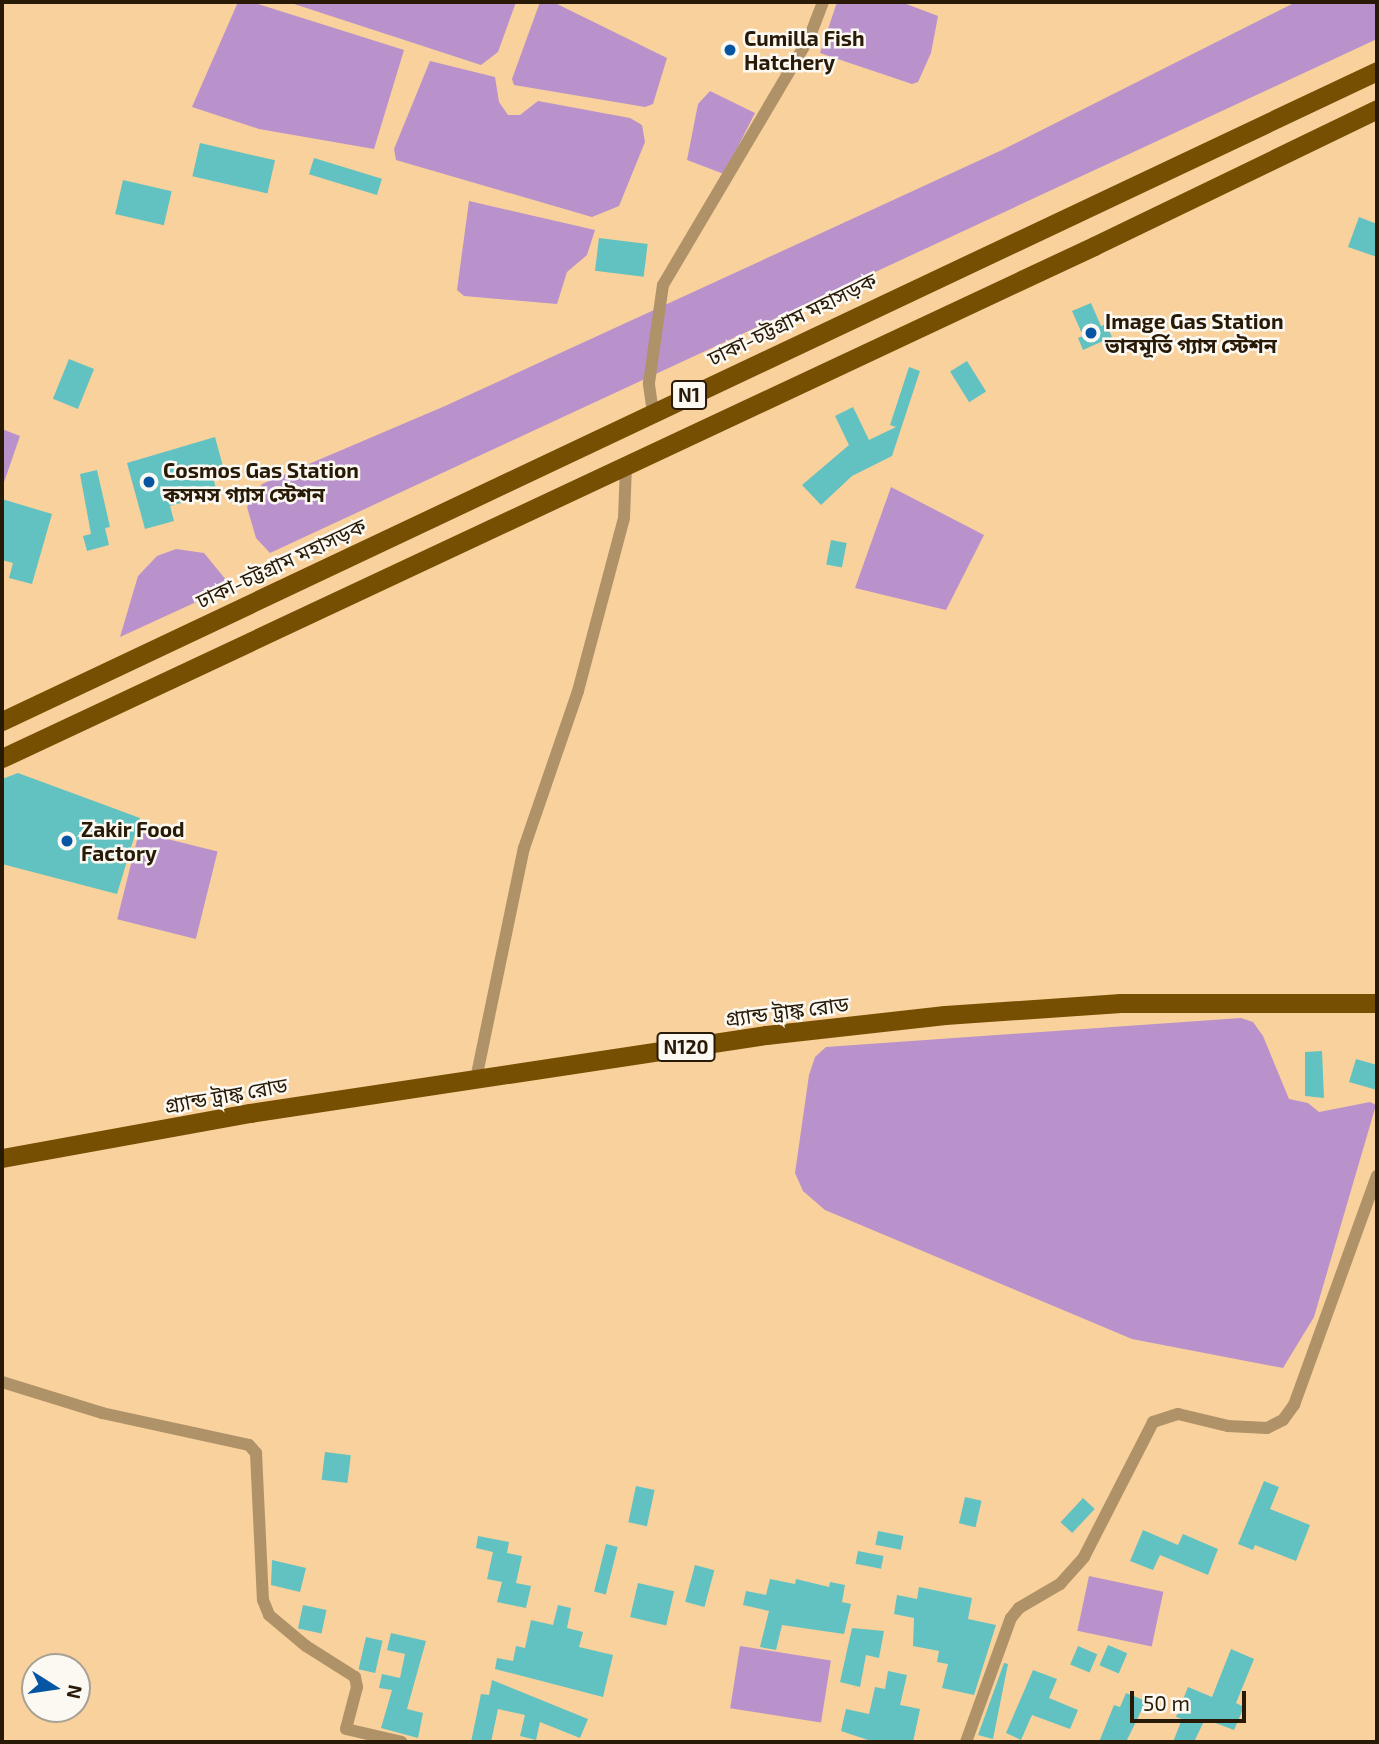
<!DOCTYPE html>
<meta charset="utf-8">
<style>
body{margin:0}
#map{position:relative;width:1379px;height:1744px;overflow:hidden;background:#f8d19d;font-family:"Exo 2","Noto Sans Bengali",sans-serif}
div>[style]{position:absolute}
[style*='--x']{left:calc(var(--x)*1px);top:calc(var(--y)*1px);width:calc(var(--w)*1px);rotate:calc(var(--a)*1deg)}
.water>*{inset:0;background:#b992cb;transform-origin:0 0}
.building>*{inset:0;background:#62c2c1;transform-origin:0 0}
.minor>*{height:12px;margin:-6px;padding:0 6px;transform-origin:6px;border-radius:6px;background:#b09268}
.trunk>*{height:19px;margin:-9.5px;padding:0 9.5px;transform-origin:9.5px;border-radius:9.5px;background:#774f02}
.dots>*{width:19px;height:19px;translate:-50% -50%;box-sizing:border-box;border:4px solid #fcf9f3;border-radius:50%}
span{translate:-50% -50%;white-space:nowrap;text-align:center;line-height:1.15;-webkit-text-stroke:5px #fcf9f3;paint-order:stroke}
.shield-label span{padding:2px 5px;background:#fcf9f3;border:2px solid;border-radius:5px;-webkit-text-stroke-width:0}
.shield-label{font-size:19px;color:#281a06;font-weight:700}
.poi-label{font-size:21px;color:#281a06;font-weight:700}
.left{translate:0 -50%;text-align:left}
.street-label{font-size:21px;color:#281a06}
.frame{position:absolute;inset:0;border:4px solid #281a06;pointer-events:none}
.north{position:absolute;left:21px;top:1653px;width:70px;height:70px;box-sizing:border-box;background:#fcf9f3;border:2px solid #a7a094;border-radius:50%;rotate:102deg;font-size:19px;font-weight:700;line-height:28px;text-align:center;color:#281a06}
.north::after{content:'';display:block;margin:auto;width:24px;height:32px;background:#0655a3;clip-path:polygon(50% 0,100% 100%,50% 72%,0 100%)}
.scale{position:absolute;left:1130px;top:1691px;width:116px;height:32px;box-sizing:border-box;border:4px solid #281a06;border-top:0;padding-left:9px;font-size:21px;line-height:24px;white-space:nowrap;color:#281a06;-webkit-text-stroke:5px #fcf9f3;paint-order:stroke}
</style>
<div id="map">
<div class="water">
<i style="clip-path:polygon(238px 2px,252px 2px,404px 50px,374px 149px,259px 129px,192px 107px)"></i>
<i style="clip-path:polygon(288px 2px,516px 2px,498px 52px,481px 65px)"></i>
<i style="clip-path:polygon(540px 2px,553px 2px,667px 58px,653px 104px,645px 107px,514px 85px,512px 79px)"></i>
<i style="clip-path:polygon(837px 2px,901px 2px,938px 16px,931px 53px,918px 82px,912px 84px,820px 53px)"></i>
<i style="clip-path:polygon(1296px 2px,1377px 2px,1377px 39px,270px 553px,256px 538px,247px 507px,262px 484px,445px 406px,1002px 150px)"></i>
<i style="clip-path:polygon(430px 61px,495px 77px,499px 102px,508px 115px,520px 115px,538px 101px,630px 118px,642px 125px,645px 142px,619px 206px,592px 217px,396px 160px,394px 149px)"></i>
<i style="clip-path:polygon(710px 91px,755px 113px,724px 174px,687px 160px,698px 104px)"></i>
<i style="clip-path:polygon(469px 201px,595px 230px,587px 255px,567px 272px,557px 304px,464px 296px,457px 290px)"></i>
<i style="clip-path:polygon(2px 429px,20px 436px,2px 488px)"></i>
<i style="clip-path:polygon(891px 487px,984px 535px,946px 610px,855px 588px)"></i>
<i style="clip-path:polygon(176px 549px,204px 553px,231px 586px,120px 637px,138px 576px,157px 556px)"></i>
<i style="left:139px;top:832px;width:81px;height:90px;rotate:14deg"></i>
<i style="clip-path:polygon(1241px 1018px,1253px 1022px,1263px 1036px,1289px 1099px,1308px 1103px,1319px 1112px,1370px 1102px,1376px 1105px,1314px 1317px,1283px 1368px,1132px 1339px,825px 1210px,803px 1191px,795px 1173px,809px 1075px,815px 1057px,826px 1047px)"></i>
<i style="left:1089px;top:1576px;width:76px;height:56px;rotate:12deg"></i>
<i style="left:740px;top:1646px;width:92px;height:63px;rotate:9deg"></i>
</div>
<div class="building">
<i style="left:200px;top:143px;width:77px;height:34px;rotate:13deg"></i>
<i style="left:314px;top:158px;width:71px;height:17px;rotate:17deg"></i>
<i style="left:123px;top:180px;width:50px;height:35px;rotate:13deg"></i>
<i style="clip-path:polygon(1359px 217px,1377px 224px,1377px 257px,1348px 247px)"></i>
<i style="left:599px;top:238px;width:49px;height:33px;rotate:7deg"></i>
<i style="clip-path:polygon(1091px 303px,1101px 326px,1106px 324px,1112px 337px,1083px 350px,1078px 338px,1083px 336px,1072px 311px)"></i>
<i style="left:69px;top:359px;width:27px;height:43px;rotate:22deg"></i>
<i style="left:967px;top:361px;width:36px;height:20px;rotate:58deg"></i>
<i style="clip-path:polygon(909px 367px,920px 371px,892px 456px,852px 476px,821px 505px,802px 485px,849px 445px,835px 416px,853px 407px,869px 440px,896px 427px,890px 425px)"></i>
<i style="clip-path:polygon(215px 437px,224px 470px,212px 473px,217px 493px,170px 506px,174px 521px,145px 529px,127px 463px)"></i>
<i style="clip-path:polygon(97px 470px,110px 527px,105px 528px,109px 545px,87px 551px,83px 536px,91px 534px,80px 474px)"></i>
<i style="clip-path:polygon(2px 499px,52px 514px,32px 584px,9px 578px,13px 563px,2px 560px)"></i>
<i style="left:831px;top:540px;width:16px;height:25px;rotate:11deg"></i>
<i style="clip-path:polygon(18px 773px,140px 818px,117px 894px,2px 864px,2px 779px)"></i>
<i style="clip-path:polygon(1322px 1051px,1324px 1098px,1305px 1096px,1305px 1052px)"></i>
<i style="clip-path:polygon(1356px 1059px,1377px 1065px,1377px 1090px,1349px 1082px)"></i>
<i style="left:325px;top:1452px;width:26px;height:28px;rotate:7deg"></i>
<i style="clip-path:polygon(1264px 1481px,1279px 1487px,1270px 1509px,1310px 1525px,1296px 1561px,1255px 1545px,1253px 1550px,1238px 1544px)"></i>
<i style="left:636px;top:1486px;width:19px;height:37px;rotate:12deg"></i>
<i style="left:965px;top:1497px;width:17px;height:27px;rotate:13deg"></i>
<i style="left:1083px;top:1498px;width:16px;height:33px;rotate:43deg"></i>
<i style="clip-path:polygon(1143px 1530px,1178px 1545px,1183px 1534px,1218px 1549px,1208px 1575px,1160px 1555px,1153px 1570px,1130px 1561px)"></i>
<i style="left:878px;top:1531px;width:26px;height:14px;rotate:11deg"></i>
<i style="clip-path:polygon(478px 1536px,509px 1542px,507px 1553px,522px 1556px,516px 1583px,531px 1586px,526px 1608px,497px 1602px,502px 1582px,487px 1579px,493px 1552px,476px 1548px)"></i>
<i style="left:606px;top:1544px;width:12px;height:49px;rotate:14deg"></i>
<i style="left:858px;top:1551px;width:26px;height:13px;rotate:11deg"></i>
<i style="clip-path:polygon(272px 1560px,306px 1568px,300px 1592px,271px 1585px)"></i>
<i style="left:695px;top:1565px;width:20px;height:38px;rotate:15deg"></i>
<i style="clip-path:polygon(770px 1579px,795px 1584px,796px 1579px,829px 1587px,830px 1582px,845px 1585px,842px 1602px,851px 1604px,844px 1634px,782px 1625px,776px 1650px,760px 1647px,769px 1611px,743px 1605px,746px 1591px,766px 1595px)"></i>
<i style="left:638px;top:1583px;width:37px;height:35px;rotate:13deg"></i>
<i style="clip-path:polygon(919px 1587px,972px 1598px,968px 1619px,996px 1625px,974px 1695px,942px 1688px,948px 1664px,937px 1662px,939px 1651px,913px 1646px,914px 1618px,894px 1614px,897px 1595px,917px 1599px)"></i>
<i style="left:303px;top:1605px;width:24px;height:24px;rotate:12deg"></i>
<i style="clip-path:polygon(558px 1605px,571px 1608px,567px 1628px,583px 1632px,579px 1647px,613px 1655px,603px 1697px,495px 1669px,497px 1658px,513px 1661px,516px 1646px,525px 1648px,531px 1620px,553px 1625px)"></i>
<i style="clip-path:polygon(852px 1628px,884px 1631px,879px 1658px,866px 1655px,860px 1687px,840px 1682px)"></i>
<i style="clip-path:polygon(391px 1633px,426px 1641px,407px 1709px,423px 1713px,418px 1738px,381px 1728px,392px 1690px,379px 1688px,382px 1674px,400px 1678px,405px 1654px,387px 1650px)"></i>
<i style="left:366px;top:1637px;width:17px;height:33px;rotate:13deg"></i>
<i style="left:1108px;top:1645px;width:21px;height:22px;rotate:23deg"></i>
<i style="left:1078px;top:1646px;width:21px;height:20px;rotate:23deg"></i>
<i style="clip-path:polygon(1231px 1649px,1254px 1659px,1236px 1703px,1244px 1707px,1234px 1730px,1205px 1719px,1194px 1742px,1173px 1742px,1182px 1719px,1176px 1717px,1188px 1687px,1212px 1697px)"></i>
<i style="clip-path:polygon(1004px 1663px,1008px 1664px,993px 1739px,978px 1735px)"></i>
<i style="clip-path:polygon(1033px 1670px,1057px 1679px,1049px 1698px,1078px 1710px,1070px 1729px,1032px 1715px,1021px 1740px,1006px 1733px)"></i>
<i style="clip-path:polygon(888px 1671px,907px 1675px,900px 1705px,920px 1709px,913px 1742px,874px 1742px,841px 1731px,846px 1709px,869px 1714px,875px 1687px,885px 1689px)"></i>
<i style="clip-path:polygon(492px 1680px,588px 1719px,580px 1738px,540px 1722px,536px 1740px,520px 1736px,525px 1715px,498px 1709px,491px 1742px,471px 1742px,481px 1694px,489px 1695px)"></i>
<i style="clip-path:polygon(1126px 1693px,1146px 1701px,1126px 1742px,1099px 1742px,1114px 1705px,1120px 1707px)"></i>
</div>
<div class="minor">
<i style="--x:653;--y:413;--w:30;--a:-98"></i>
<i style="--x:649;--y:383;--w:99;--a:-81.9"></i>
<i style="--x:663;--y:285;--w:289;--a:-59.4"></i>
<i style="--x:810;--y:36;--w:36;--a:-69"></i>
<i style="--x:476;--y:1079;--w:236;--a:-78.3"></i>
<i style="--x:524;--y:848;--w:166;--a:-71"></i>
<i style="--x:578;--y:691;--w:179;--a:-75.1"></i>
<i style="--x:624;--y:518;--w:52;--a:-87.8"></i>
<i style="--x:2;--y:1382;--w:105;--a:17.2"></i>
<i style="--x:102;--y:1413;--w:150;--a:12.3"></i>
<i style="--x:249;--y:1445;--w:11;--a:49"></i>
<i style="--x:256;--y:1453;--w:147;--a:87.3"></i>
<i style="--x:263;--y:1600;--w:16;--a:68"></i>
<i style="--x:269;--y:1615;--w:48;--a:40"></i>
<i style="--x:306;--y:1646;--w:58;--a:32.3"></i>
<i style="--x:355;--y:1677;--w:10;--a:79"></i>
<i style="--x:357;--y:1687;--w:43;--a:104.7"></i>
<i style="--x:346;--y:1729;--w:57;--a:13.1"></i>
<i style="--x:966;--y:1742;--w:132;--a:-70.1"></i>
<i style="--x:1011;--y:1618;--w:13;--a:-51"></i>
<i style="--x:1019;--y:1608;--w:48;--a:-30.3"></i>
<i style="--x:1060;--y:1584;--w:36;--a:-48"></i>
<i style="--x:1084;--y:1557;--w:152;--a:-62.9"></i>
<i style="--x:1153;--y:1422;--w:26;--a:-18"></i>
<i style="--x:1178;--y:1414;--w:51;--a:13.5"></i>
<i style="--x:1228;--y:1426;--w:39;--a:3"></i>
<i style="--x:1267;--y:1428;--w:18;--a:-27"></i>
<i style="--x:1283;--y:1420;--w:19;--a:-54"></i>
<i style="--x:1294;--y:1405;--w:244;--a:-70.1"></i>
</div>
<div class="trunk">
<i style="--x:2;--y:721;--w:1521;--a:-25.3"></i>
<i style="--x:2;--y:758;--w:1206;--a:-25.12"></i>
<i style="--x:1094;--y:246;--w:314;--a:-25.8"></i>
<i style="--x:2;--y:1158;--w:252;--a:-10.3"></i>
<i style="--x:250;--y:1113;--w:522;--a:-8.6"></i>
<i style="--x:766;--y:1035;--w:180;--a:-6.4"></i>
<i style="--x:945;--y:1015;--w:176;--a:-3.9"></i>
<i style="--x:1121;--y:1003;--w:256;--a:0"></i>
</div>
<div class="dots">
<i style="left:730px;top:50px;background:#0655a3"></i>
<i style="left:1091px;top:333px;background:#0655a3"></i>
<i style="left:149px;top:482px;background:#0655a3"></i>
<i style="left:67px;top:841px;background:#0655a3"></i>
</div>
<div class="shield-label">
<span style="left:689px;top:395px">N1</span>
<span style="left:686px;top:1047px">N120</span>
</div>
<div class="poi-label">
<span class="left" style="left:744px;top:50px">Cumilla Fish<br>Hatchery</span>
<span class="left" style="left:1105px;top:333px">Image Gas Station<br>ভাবমূর্তি গ্যাস স্টেশন</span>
<span class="left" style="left:163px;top:482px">Cosmos Gas Station<br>কসমস গ্যাস স্টেশন</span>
<span class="left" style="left:81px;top:841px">Zakir Food<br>Factory</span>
</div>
<div class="street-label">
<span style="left:792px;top:319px;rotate:-26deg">ঢাকা-চট্টগ্রাম মহাসড়ক</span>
<span style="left:281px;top:563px;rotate:-25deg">ঢাকা-চট্টগ্রাম মহাসড়ক</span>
<span style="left:787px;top:1011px;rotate:-7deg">গ্র্যান্ড ট্রাঙ্ক রোড</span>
<span style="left:226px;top:1095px;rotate:-10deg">গ্র্যান্ড ট্রাঙ্ক রোড</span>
</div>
<div class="frame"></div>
<div class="north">N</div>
<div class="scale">50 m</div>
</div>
